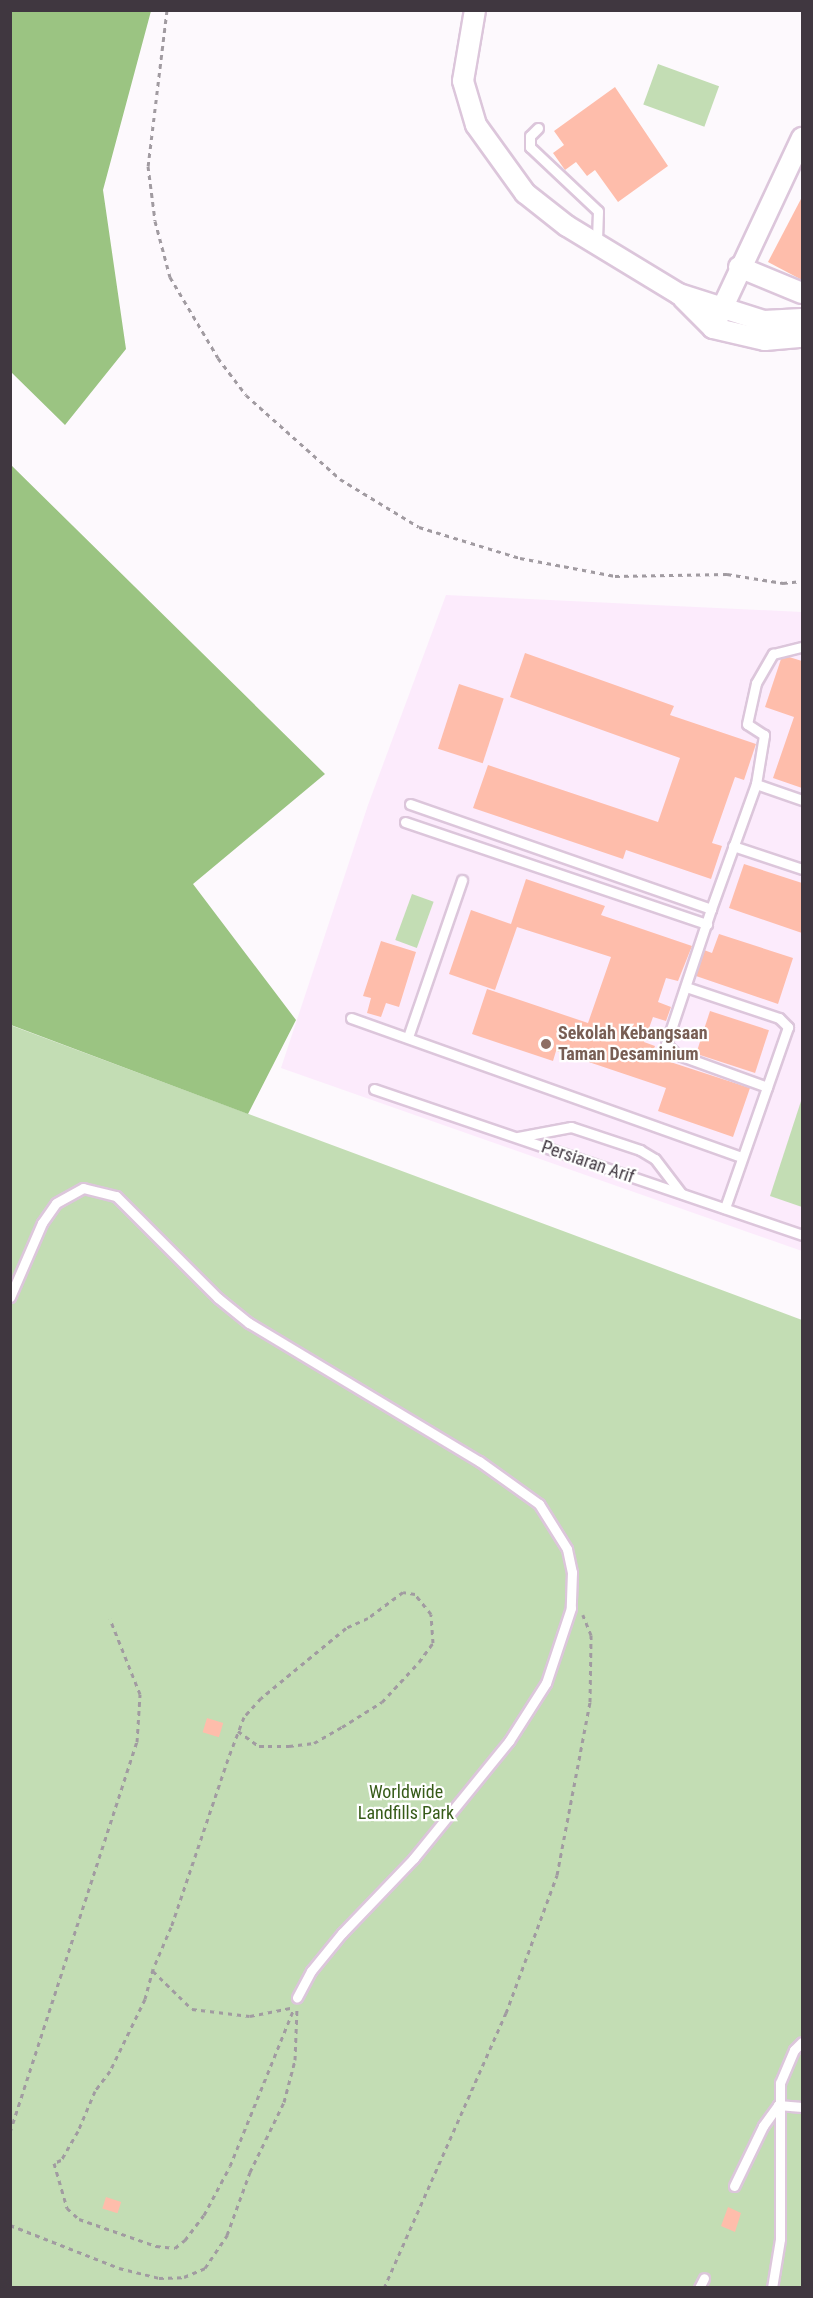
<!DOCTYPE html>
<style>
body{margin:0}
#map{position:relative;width:813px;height:2298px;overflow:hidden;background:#fdf9fd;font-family:"Roboto Condensed",sans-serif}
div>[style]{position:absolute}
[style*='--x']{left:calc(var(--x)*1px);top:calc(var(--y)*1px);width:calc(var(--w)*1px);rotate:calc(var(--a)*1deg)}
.built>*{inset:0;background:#fcebfc}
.green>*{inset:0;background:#c3ddb4;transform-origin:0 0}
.forest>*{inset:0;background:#9bc482}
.building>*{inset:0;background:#febdab;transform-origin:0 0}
.path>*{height:3px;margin-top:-1.5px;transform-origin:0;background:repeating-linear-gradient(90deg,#a19ba1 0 4.5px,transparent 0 9px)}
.roads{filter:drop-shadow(2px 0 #dcc6db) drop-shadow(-2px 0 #dcc6db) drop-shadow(0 2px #dcc6db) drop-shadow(0 -2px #dcc6db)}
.service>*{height:9px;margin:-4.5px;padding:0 4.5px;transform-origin:4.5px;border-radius:4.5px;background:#fff}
.minor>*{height:20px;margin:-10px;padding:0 10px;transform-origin:10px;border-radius:10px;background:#fff}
.dots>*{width:16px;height:16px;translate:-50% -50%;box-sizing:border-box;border:3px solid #fff;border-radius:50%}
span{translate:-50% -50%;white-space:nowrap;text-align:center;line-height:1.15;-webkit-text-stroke:4.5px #fff;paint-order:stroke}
.education-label{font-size:18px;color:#785e54;font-weight:700}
.left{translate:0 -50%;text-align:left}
.street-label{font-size:18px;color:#403740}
.park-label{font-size:18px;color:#365b18}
.frame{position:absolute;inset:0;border:12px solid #403740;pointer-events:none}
</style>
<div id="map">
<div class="built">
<i style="clip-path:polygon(446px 595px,802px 612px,802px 1251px,281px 1068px,368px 805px)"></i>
</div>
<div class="green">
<i style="left:658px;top:64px;width:65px;height:43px;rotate:20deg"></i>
<i style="left:412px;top:894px;width:23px;height:49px;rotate:20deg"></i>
<i style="clip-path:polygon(10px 1025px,802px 1320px,802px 2287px,11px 2287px)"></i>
<i style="clip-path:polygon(802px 1098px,802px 1207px,770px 1196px)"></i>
</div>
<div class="forest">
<i style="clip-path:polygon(10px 11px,151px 11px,103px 190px,126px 349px,65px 425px,11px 372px)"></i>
<i style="clip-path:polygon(10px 464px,325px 774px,193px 884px,296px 1020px,248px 1114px,11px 1025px)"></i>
</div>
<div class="building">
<i style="clip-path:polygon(615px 87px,668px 166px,618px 202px,595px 170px,587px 176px,576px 162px,565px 170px,553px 153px,564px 145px,554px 131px)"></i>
<i style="clip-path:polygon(802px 197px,802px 280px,768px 262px)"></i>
<i style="clip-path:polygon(525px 653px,674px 706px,670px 715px,756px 744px,744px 780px,735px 777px,712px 843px,722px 846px,711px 879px,626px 850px,623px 859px,473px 808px,488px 765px,658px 822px,680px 758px,510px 697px)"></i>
<i style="clip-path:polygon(789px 657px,802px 661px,802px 788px,773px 778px,794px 717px,765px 707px,781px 659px)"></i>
<i style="left:459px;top:684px;width:47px;height:68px;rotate:18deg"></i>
<i style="clip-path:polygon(744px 864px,802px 883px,802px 933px,729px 908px)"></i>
<i style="clip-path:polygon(526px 879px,605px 906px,601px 915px,692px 946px,678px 981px,666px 978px,658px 1002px,671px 1007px,666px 1021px,653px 1017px,644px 1042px,655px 1046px,652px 1056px,750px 1088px,733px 1137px,658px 1111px,666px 1088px,556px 1051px,553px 1061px,472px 1034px,487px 989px,588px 1023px,611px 957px,517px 927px,495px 990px,449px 974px,471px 910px,511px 924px)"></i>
<i style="clip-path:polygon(719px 934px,793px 958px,778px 1004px,696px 976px,704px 950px,712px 953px)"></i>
<i style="clip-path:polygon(381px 941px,416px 952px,399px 1007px,386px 1003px,381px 1017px,367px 1013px,371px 998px,363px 996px)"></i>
<i style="left:710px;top:1011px;width:62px;height:45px;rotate:18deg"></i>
<i style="left:207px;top:1718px;width:17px;height:15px;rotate:17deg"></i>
<i style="left:106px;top:2197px;width:16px;height:12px;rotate:18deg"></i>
<i style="clip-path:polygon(728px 2207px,741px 2213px,735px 2232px,721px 2226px)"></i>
</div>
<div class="path">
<i style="--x:167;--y:10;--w:157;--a:96.9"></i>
<i style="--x:148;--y:166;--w:55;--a:82.7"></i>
<i style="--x:155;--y:221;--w:58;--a:75"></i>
<i style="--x:170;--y:277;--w:94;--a:59.3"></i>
<i style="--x:218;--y:358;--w:46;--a:52.9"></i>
<i style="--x:246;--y:395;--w:126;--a:41.8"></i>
<i style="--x:340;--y:479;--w:92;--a:31.3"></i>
<i style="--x:419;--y:527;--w:106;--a:17.1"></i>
<i style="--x:520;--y:558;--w:97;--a:10.7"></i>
<i style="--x:615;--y:576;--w:112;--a:-1"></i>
<i style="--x:727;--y:574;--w:57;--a:9.1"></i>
<i style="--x:783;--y:583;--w:19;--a:-6"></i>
<i style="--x:238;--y:1731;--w:26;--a:36"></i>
<i style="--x:259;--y:1746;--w:30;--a:0"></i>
<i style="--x:289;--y:1746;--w:25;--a:-7"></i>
<i style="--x:314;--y:1743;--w:32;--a:-30"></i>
<i style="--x:342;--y:1727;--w:47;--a:-32"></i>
<i style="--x:382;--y:1702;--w:54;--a:-47.2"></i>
<i style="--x:419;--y:1662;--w:24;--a:-54"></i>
<i style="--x:433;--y:1643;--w:29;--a:-94"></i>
<i style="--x:431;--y:1614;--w:26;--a:-129"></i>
<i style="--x:415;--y:1594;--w:12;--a:-171"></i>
<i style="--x:403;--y:1592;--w:44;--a:143.4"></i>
<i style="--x:368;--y:1618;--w:24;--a:156"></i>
<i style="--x:346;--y:1628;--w:110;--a:140.5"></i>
<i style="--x:261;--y:1698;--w:25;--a:132"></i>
<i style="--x:244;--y:1717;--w:45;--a:110.9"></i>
<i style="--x:228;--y:1759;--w:177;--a:108.7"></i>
<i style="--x:171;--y:1927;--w:46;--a:113.2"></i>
<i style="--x:153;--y:1969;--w:31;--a:105"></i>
<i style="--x:145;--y:1999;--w:80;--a:115.9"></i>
<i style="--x:110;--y:2071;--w:25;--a:127"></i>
<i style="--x:95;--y:2091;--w:43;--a:113"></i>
<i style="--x:78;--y:2131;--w:34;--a:120"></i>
<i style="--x:61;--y:2160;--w:8;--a:157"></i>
<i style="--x:54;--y:2163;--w:47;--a:73.9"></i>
<i style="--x:67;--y:2208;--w:16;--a:43"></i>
<i style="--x:79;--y:2219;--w:82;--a:19.3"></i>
<i style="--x:156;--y:2246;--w:19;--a:6"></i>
<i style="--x:175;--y:2248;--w:13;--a:-39"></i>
<i style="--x:185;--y:2240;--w:31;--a:-53"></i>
<i style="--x:204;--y:2215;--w:55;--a:-62"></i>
<i style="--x:230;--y:2166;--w:170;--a:-67.9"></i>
<i style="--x:153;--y:1971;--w:54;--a:44.3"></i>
<i style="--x:192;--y:2009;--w:58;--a:6.9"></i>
<i style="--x:250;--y:2016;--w:41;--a:-11.3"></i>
<i style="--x:10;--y:2132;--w:410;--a:-72"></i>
<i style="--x:137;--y:1742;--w:48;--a:-86.4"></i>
<i style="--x:140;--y:1694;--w:81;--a:-111.8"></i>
<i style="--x:10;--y:2225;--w:117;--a:21.5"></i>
<i style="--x:119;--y:2268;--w:41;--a:14"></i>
<i style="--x:159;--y:2278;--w:25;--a:-2"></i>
<i style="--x:184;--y:2277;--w:23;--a:-23"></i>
<i style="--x:205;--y:2268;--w:40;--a:-56"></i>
<i style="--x:227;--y:2235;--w:67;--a:-69.9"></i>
<i style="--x:250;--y:2172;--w:78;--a:-64.1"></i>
<i style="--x:284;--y:2102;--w:43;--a:-75.3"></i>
<i style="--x:295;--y:2060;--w:52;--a:-87.8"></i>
<i style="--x:384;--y:2288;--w:301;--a:-66.1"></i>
<i style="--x:506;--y:2013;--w:147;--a:-69.7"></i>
<i style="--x:557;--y:1875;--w:176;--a:-79.2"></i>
<i style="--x:590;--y:1702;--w:67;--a:-89.1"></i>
<i style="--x:591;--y:1635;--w:22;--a:-112"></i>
</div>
<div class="roads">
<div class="service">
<i style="--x:538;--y:128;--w:11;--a:135"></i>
<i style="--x:530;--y:136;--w:11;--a:90"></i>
<i style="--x:530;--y:147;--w:93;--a:43.3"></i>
<i style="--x:598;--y:211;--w:34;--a:92"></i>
<i style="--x:756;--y:784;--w:49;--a:19.2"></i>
<i style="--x:410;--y:804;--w:319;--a:19.2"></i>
<i style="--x:711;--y:909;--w:133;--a:-70.2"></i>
<i style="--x:756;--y:784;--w:50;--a:-80.7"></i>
<i style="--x:764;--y:735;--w:20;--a:-147"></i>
<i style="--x:747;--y:724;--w:42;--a:-77.6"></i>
<i style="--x:756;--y:683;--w:34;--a:-60"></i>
<i style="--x:773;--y:654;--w:30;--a:-14"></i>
<i style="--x:405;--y:822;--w:319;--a:18.7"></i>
<i style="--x:733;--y:846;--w:73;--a:18.4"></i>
<i style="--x:711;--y:909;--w:142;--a:108.4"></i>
<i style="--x:666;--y:1044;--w:14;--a:45"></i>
<i style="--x:676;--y:1054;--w:97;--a:19.9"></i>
<i style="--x:686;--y:987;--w:98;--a:18.4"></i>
<i style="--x:779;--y:1018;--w:13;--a:45"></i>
<i style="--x:788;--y:1027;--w:192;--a:109.2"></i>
<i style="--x:351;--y:1018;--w:415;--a:19.6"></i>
<i style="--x:408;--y:1037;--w:166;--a:-71"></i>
<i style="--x:374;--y:1089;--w:452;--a:18.8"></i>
<i style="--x:518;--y:1137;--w:54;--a:-10.7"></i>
<i style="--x:571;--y:1127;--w:73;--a:18.4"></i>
<i style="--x:640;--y:1150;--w:17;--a:31"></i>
<i style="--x:655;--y:1159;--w:43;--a:52.6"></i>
<i style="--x:10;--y:1297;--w:81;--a:-66.6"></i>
<i style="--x:42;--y:1223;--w:24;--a:-55"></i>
<i style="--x:56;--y:1203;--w:31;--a:-29"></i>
<i style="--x:83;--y:1188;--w:34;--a:14"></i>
<i style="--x:116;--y:1196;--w:144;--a:45"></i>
<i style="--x:218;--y:1298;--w:40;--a:39"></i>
<i style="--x:249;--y:1323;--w:268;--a:31"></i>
<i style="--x:479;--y:1461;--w:74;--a:35.6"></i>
<i style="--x:539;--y:1504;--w:53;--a:58.1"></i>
<i style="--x:567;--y:1549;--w:24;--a:78"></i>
<i style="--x:572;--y:1572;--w:36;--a:92"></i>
<i style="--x:571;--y:1608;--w:79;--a:108.4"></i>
<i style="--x:546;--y:1683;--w:69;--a:122.5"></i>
<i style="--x:509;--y:1741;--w:151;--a:129.1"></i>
<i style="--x:414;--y:1858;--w:104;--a:133.8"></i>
<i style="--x:342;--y:1933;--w:49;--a:129.2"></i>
<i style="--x:311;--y:1971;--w:30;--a:118"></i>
<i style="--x:734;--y:2186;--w:67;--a:-64.2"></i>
<i style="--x:763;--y:2126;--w:26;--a:-54"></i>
<i style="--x:778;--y:2105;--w:24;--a:5"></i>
<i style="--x:699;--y:2288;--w:11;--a:-63"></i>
<i style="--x:772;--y:2288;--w:50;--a:-80.7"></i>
<i style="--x:780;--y:2239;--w:156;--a:-90"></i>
<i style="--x:780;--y:2083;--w:36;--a:-67"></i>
<i style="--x:794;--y:2050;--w:11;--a:-45"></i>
</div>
<div class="minor">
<i style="--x:475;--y:10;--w:72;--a:99.6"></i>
<i style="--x:463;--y:81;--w:46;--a:73.5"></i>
<i style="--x:476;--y:125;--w:84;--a:54.2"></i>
<i style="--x:525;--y:193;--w:53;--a:38.2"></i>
<i style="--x:567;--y:226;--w:131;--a:31.3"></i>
<i style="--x:679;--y:294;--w:89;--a:17.6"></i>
<i style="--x:764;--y:321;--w:38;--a:-3"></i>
<i style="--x:739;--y:267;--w:68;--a:22.4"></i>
<i style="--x:683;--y:298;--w:42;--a:45"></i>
<i style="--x:713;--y:328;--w:53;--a:13"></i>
<i style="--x:765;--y:340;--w:37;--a:-5"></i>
<i style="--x:713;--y:328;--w:210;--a:-64.9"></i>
</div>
</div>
<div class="dots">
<i style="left:546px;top:1044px;background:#8d6e63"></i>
</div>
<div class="education-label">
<span class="left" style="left:558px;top:1044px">Sekolah Kebangsaan<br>Taman Desaminium</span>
</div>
<div class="street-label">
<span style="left:588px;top:1162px;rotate:19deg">Persiaran Arif</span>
</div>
<div class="park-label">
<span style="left:406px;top:1803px">Worldwide<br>Landfills Park</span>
</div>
<div class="frame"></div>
</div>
